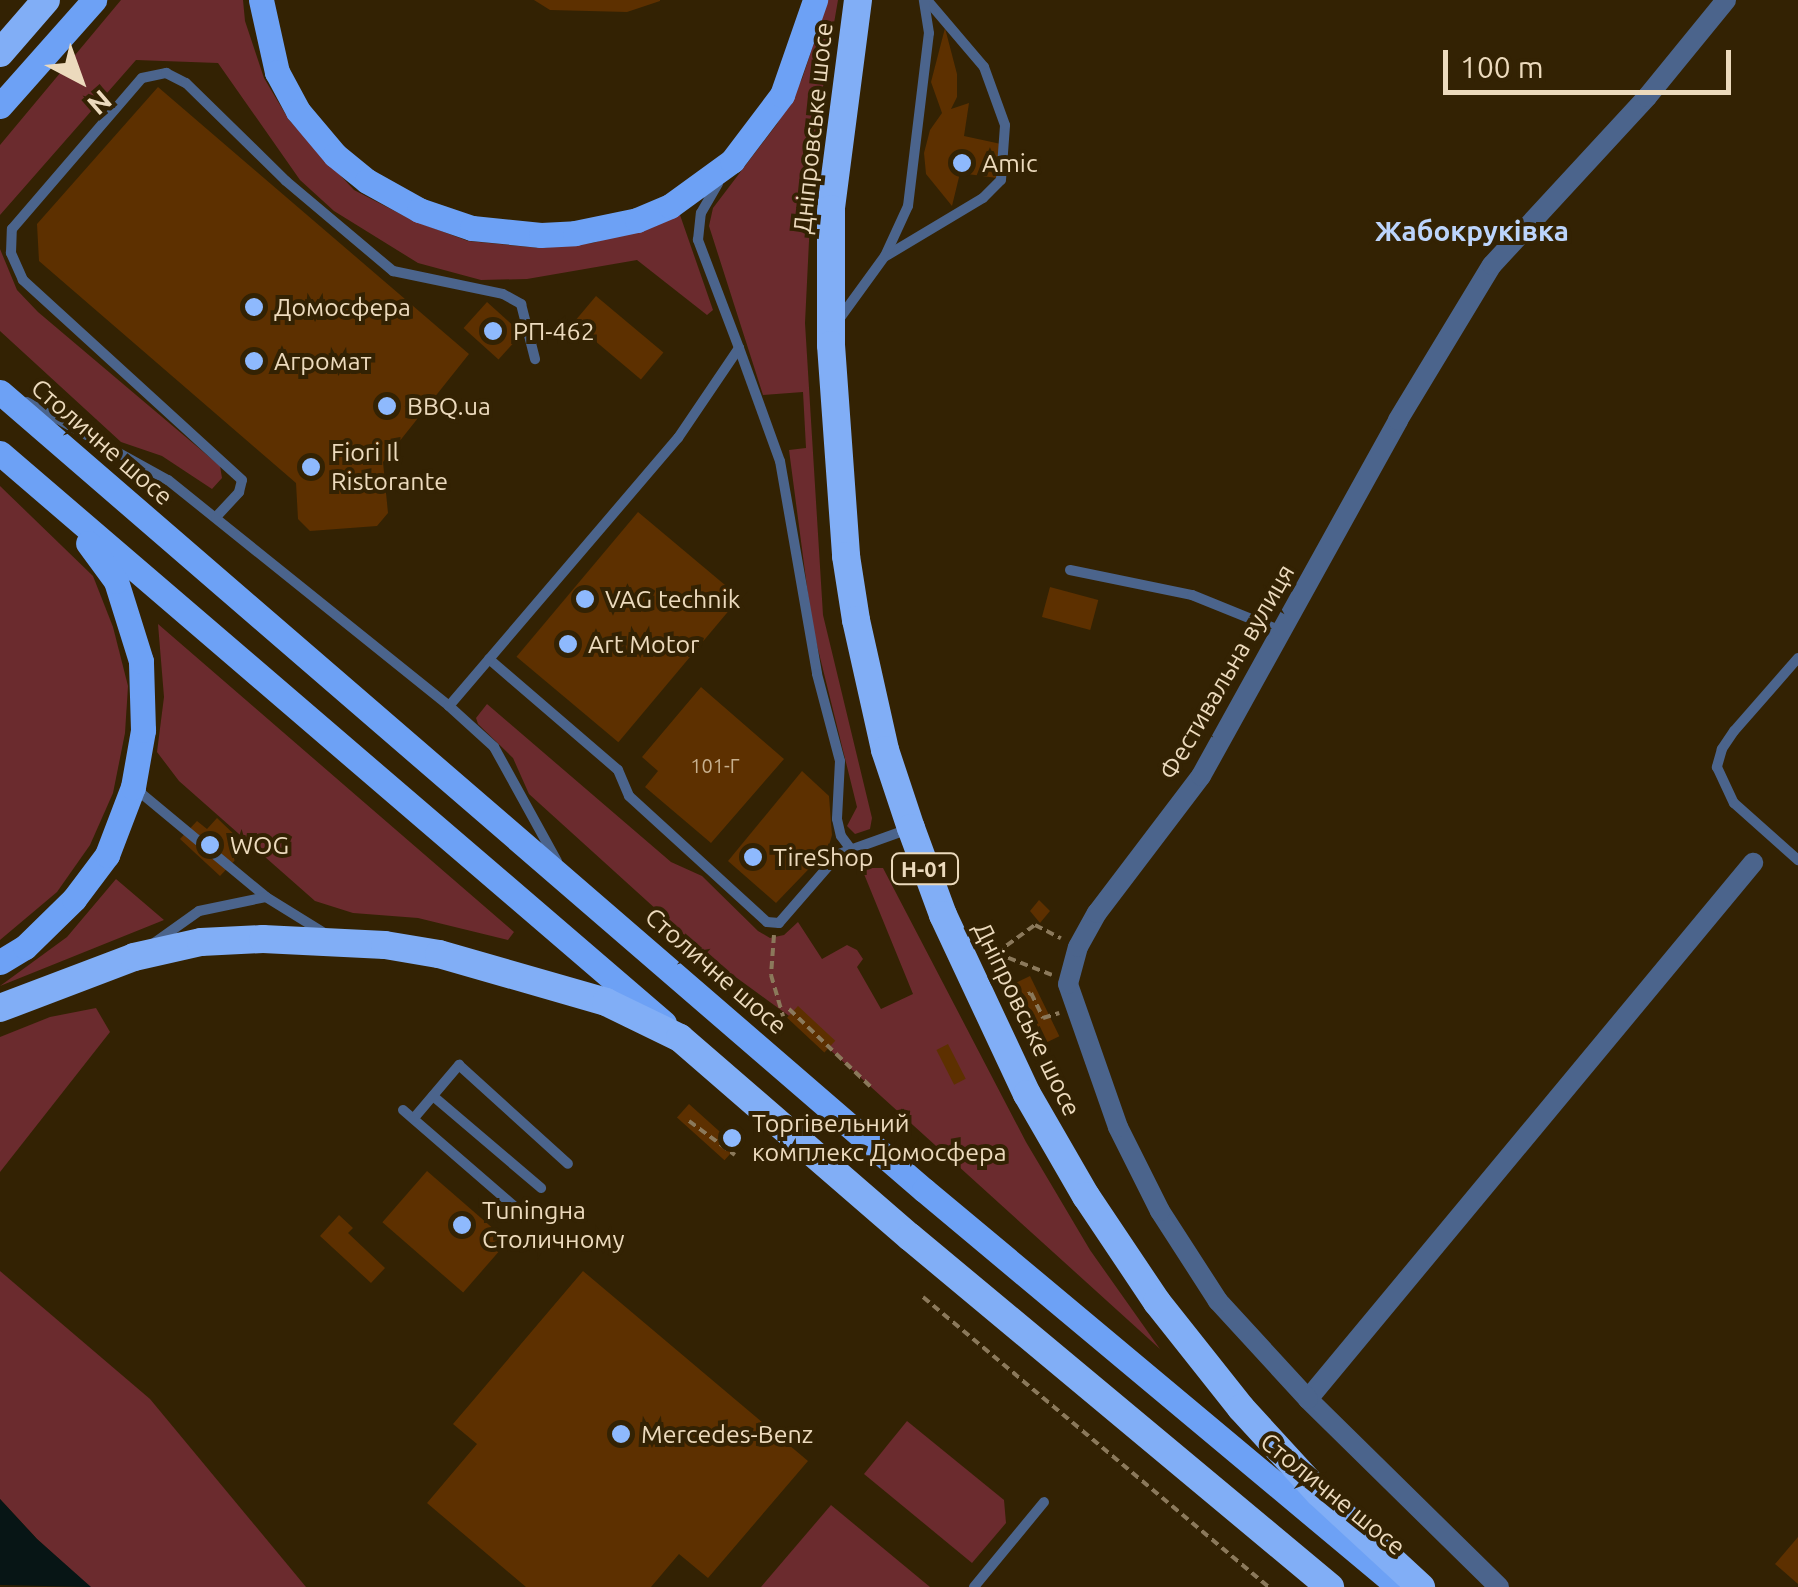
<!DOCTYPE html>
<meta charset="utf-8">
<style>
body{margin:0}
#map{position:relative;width:1798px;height:1587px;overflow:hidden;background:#332203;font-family:Ubuntu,sans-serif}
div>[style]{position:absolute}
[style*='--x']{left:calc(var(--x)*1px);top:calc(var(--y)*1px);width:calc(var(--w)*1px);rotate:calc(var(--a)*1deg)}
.green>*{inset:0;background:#6b2b2e}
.water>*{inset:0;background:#071515}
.building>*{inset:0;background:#5d3000;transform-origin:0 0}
.path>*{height:4px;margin-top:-2px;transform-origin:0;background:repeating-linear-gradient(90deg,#8b795b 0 8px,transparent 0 13px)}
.service>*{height:10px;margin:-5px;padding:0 5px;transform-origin:5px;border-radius:5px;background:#4b648c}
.minor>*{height:20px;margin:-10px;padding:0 10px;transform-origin:10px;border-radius:10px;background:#4b648c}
.primary>*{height:25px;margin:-12.5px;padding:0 12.5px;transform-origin:12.5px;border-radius:12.5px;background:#6da1f5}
.trunk>*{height:28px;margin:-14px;padding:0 14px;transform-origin:14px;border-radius:14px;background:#81aef6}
.dots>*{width:28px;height:28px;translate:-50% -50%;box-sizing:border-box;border:5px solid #332203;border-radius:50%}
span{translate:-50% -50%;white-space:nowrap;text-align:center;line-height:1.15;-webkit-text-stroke:8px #332203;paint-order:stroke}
.number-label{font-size:20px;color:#c8b08e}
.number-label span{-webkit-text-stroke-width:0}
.shield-label span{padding:2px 8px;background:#332203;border:2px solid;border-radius:8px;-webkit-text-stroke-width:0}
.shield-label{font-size:22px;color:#ecdabd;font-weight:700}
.street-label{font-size:25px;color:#ecdabd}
.poi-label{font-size:25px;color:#ecdabd}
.left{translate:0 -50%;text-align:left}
.neighbourhood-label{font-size:28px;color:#bcd4fb;font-weight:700}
.north{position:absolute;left:30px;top:30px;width:100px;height:100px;-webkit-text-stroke:8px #332203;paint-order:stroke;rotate:139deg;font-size:28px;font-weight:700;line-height:40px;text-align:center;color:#ecdabd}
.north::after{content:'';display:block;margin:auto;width:35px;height:45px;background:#ecdabd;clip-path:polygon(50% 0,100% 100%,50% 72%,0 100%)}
.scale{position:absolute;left:1443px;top:50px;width:288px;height:45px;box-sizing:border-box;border:5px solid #ecdabd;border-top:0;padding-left:12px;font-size:30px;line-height:35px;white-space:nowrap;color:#ecdabd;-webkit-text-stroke:8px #332203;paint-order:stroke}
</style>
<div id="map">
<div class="green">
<i style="clip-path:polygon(121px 0,243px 0,245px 21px,264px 78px,289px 120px,354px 190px,414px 221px,468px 241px,540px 248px,593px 243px,680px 215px,713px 310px,707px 315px,637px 260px,527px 279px,481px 280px,418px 263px,334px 211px,300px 180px,218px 63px,136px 60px,0 215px,0 145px)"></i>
<i style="clip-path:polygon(828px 0,838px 0,814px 139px,805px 323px,823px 615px,872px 818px,870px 829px,855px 834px,847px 826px,857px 807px,812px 625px,789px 450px,806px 448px,803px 392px,763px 395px,709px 226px,713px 208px,777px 124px,802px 79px)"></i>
<i style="clip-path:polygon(0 249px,17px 290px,38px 312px,220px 466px,222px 478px,212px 489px,162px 456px,121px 442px,0 331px)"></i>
<i style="clip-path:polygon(0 486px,93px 576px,113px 627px,128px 686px,125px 733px,113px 793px,90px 845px,57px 892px,0 940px)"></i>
<i style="clip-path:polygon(158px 624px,514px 932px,508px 940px,418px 918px,353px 913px,315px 901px,179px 781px,157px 752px,164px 697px)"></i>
<i style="clip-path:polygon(487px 704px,671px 862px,702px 876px,758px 931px,770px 938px,784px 935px,798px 922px,822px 959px,847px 945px,857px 950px,863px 959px,857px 967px,881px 1009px,913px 994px,864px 874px,867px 868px,883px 868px,1026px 1142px,1090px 1250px,1160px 1349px,807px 1029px,711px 959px,529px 794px,513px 758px,478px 724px,476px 718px)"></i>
<i style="clip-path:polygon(116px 879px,164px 920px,0 986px,67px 937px)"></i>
<i style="clip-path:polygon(96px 1008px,110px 1032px,0 1172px,0 1037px,50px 1017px)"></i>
<i style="clip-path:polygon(0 1271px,150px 1399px,306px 1587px,90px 1587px,37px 1539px,0 1499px)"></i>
<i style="clip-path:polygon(907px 1421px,1004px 1500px,1006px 1523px,972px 1563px,864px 1474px)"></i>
<i style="clip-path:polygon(831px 1505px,930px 1587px,761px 1587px)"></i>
</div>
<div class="water">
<i style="clip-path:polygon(0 1499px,37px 1539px,91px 1587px,0 1585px)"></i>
</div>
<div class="building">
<i style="clip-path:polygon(534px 0,660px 0,660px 1px,627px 12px,550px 10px)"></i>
<i style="clip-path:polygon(945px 28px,957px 74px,957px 97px,951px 109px,969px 103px,964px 136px,1001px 144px,997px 178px,960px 173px,952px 206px,926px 174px,924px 153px,930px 130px,942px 113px,931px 82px)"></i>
<i style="clip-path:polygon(158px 87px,469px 354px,383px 462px,388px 513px,377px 526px,310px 531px,298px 519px,296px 483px,39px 261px,37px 224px)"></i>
<i style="left:596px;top:296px;width:88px;height:35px;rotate:40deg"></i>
<i style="left:487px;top:302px;width:47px;height:35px;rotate:42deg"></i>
<i style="left:638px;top:512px;width:133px;height:189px;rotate:40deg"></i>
<i style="left:1050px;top:587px;width:50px;height:31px;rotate:15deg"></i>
<i style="clip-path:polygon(701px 687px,784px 759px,711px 843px,645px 787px,658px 771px,642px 757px)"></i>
<i style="clip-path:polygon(802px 771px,829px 796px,832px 835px,828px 849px,776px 903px,728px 861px)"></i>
<i style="clip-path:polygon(217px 818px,239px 839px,230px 850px,238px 857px,220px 876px,180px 839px,197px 821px,207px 829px)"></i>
<i style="clip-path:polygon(1039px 900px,1050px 911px,1040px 923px,1030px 911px)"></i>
<i style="left:1030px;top:976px;width:67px;height:15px;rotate:64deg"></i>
<i style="left:798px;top:1006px;width:51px;height:16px;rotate:43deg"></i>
<i style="left:948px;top:1044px;width:39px;height:13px;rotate:63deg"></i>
<i style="left:689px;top:1104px;width:64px;height:18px;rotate:42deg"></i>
<i style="left:427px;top:1171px;width:107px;height:68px;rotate:41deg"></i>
<i style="clip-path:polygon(339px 1215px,353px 1228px,348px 1233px,385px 1268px,371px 1283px,320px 1236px)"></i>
<i style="clip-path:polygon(583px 1271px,808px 1461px,708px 1578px,679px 1554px,651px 1587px,526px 1587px,427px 1503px,477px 1444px,453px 1424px)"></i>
<i style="clip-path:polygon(1798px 1537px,1798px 1584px,1775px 1564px)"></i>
</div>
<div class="path">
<i style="--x:774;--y:935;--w:40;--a:94.3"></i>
<i style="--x:771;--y:975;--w:43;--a:73.7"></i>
<i style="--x:996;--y:953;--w:48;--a:-35.7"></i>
<i style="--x:1035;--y:925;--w:29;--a:27"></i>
<i style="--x:996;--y:953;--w:60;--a:21.4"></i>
<i style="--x:1016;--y:999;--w:16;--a:-22"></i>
<i style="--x:1031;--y:993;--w:28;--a:64"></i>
<i style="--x:1043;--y:1018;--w:17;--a:-17"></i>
<i style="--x:789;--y:1009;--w:115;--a:43.6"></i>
<i style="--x:689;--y:1121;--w:57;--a:36.5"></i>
<i style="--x:923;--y:1297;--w:451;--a:40"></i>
</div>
<div class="service">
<i style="--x:886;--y:256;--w:113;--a:-30.9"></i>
<i style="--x:983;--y:198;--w:25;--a:-45"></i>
<i style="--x:1001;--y:180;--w:55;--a:-85.8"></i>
<i style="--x:1005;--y:125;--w:62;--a:-109.9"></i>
<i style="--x:984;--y:67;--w:88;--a:-130.4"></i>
<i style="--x:837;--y:322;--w:82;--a:-54"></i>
<i style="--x:885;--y:256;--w:55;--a:-65.3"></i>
<i style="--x:908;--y:206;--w:174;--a:-83.1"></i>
<i style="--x:929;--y:33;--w:33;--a:-99"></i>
<i style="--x:739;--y:348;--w:120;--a:70.1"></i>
<i style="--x:780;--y:461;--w:216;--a:80.1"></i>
<i style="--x:817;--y:674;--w:90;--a:75.2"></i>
<i style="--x:840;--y:761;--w:58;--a:93"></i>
<i style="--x:837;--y:819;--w:17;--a:77"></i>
<i style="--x:841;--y:836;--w:15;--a:53"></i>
<i style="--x:27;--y:402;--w:161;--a:29"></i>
<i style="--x:168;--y:480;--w:361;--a:38.8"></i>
<i style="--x:449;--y:706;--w:61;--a:42.3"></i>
<i style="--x:494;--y:747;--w:130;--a:61.1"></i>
<i style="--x:216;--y:517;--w:34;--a:-47"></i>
<i style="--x:239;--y:492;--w:12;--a:-76"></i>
<i style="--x:242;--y:480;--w:297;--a:-137.6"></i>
<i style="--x:23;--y:280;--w:30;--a:-114"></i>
<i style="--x:11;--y:253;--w:24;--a:-88"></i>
<i style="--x:12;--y:229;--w:199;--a:-49.3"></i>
<i style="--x:142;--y:78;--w:25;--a:-12"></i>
<i style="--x:166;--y:73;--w:22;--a:27"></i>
<i style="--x:186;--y:83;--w:140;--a:44.4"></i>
<i style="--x:286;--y:181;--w:140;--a:40.1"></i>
<i style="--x:393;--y:271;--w:112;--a:11.8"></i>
<i style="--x:503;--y:294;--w:21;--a:29"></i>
<i style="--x:521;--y:304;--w:57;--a:75.7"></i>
<i style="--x:1070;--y:570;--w:125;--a:11.6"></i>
<i style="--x:1192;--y:595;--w:96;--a:22"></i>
<i style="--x:1798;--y:658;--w:97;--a:131.2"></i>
<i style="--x:1734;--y:731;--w:22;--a:124"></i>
<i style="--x:1722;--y:749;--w:19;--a:106"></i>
<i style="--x:1717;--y:767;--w:40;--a:65"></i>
<i style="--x:1734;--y:803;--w:86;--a:41.7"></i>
<i style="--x:489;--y:659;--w:170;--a:40.7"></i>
<i style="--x:618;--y:770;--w:28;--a:67"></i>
<i style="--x:629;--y:796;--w:187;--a:42.4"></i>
<i style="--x:767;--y:922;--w:12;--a:5"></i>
<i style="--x:779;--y:923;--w:91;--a:-49"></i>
<i style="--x:839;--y:854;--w:74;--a:-19.7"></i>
<i style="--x:449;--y:706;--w:353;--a:-49.5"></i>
<i style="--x:678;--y:438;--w:109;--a:-55.9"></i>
<i style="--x:739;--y:348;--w:116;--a:-110.8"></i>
<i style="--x:698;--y:240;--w:27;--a:-84"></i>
<i style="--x:701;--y:213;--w:34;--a:-60"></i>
<i style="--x:136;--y:789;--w:169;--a:39.7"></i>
<i style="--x:266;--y:897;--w:68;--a:31.8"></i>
<i style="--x:154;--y:943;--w:55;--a:-35.4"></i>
<i style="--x:199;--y:911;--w:68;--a:-11.8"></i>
<i style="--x:433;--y:1096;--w:142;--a:40.4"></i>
<i style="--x:403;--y:1110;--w:159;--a:40.9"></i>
<i style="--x:414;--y:1118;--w:70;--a:-49.7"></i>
<i style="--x:459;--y:1065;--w:147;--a:42.2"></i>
<i style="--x:974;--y:1587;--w:110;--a:-50.5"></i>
</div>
<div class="minor">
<i style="--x:1308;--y:1399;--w:697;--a:-50.3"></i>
<i style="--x:1499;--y:1587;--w:268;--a:-135.5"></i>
<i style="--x:1308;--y:1399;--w:133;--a:-132.6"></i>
<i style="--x:1218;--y:1301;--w:107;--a:-122.8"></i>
<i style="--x:1160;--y:1211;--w:94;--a:-116.6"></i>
<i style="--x:1118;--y:1127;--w:151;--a:-109.3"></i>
<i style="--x:1068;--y:984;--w:38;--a:-75"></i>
<i style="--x:1078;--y:947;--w:39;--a:-61"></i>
<i style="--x:1097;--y:913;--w:172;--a:-52.8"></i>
<i style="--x:1201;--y:776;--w:407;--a:-61"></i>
<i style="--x:1398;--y:420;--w:181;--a:-58.8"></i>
<i style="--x:1492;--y:265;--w:229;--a:-47.3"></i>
<i style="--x:1647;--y:97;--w:125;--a:-50.8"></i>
</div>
<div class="primary">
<i style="--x:261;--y:0;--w:74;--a:77.5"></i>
<i style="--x:277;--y:72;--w:44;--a:61.7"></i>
<i style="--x:298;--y:111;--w:57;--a:49.9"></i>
<i style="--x:335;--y:155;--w:41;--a:39.1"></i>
<i style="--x:367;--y:181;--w:60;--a:29.1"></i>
<i style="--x:419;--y:210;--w:56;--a:18.8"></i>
<i style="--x:472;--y:228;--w:69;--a:5.8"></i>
<i style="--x:541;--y:235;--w:34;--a:-3"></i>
<i style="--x:575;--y:233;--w:63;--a:-11.8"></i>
<i style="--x:637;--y:220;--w:36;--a:-23"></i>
<i style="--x:670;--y:206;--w:77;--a:-36"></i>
<i style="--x:732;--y:161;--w:83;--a:-52.9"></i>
<i style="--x:782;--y:95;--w:101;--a:-70.8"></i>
<i style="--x:0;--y:106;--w:142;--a:-48.4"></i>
<i style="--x:0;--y:392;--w:1221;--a:40.82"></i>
<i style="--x:924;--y:1190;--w:619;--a:39.89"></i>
<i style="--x:0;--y:453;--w:875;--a:40.64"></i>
<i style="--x:0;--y:962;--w:29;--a:-31"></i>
<i style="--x:25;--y:947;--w:69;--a:-44.4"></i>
<i style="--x:74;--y:899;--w:55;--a:-53.1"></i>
<i style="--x:107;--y:855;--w:73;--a:-69.1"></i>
<i style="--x:133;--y:787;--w:58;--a:-80"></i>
<i style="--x:143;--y:730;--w:69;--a:-91.7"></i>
<i style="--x:141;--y:661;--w:84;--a:-107.4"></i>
<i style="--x:116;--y:581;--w:47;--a:-126.4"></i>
</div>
<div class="trunk">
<i style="--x:858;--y:0;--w:211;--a:97.4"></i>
<i style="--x:831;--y:209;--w:136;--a:90"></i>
<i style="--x:831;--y:345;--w:212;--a:85.9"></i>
<i style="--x:846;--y:556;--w:65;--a:81.1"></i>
<i style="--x:856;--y:620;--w:133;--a:77.4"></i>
<i style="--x:885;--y:750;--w:82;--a:71.6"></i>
<i style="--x:911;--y:828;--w:93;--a:69.8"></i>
<i style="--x:943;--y:915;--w:198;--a:64.9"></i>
<i style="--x:1027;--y:1094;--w:118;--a:60"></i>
<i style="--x:1086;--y:1196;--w:128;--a:56.2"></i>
<i style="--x:1157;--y:1302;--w:135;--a:51.6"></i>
<i style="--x:1241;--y:1408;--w:115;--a:47.5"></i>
<i style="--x:1319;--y:1493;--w:139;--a:42.7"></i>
<i style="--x:0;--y:53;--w:70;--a:-49"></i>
<i style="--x:0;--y:1008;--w:143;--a:-20.8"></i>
<i style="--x:134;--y:957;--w:69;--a:-12.6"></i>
<i style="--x:201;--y:942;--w:62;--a:-2.8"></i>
<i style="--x:263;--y:939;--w:122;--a:2.8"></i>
<i style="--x:385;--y:945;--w:55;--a:9.5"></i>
<i style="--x:439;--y:954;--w:174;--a:16"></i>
<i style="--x:606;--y:1002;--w:82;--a:25.9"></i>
<i style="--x:680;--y:1038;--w:304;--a:40.9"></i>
<i style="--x:910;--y:1237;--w:547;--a:39.81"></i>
</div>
<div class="dots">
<i style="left:962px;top:163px;background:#8eb9fd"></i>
<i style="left:254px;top:307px;background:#8eb9fd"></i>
<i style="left:493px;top:331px;background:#8eb9fd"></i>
<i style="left:254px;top:361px;background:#8eb9fd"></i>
<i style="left:387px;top:406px;background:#8eb9fd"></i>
<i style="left:311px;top:467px;background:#8eb9fd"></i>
<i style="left:585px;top:599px;background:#8eb9fd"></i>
<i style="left:568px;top:644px;background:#8eb9fd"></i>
<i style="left:210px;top:845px;background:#8eb9fd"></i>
<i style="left:753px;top:857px;background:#8eb9fd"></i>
<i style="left:732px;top:1138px;background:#8eb9fd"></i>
<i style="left:462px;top:1225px;background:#8eb9fd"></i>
<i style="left:621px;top:1434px;background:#8eb9fd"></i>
</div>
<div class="number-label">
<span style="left:715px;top:765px">101-Г</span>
</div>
<div class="shield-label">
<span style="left:925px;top:869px">Н-01</span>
</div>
<div class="street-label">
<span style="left:813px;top:128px;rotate:-84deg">Дніпровське шосе</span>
<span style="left:102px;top:442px;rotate:41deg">Столичне шосе</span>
<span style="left:1227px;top:672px;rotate:-60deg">Фестивальна вулиця</span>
<span style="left:716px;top:971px;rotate:41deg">Столичне шосе</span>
<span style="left:1027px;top:1019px;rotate:64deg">Дніпровське шосе</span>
<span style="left:1333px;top:1494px;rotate:39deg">Столичне шосе</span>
</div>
<div class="poi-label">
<span class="left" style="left:982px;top:163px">Amic</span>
<span class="left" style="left:274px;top:307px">Домосфера</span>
<span class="left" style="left:513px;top:331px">РП-462</span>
<span class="left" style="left:274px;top:361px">Агромат</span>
<span class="left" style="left:407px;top:406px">BBQ.ua</span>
<span class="left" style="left:331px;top:467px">Fiori Il<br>Ristorante</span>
<span class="left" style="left:605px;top:599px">VAG technik</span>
<span class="left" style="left:588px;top:644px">Art Motor</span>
<span class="left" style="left:230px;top:845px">WOG</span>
<span class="left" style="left:773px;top:857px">TireShop</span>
<span class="left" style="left:752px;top:1138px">Торгівельний<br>комплекс Домосфера</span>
<span class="left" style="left:482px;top:1225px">Tuningна<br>Столичному</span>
<span class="left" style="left:641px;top:1434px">Mercedes-Benz</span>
</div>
<div class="neighbourhood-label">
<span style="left:1472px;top:231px">Жабокруківка</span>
</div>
<div class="north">N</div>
<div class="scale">100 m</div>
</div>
